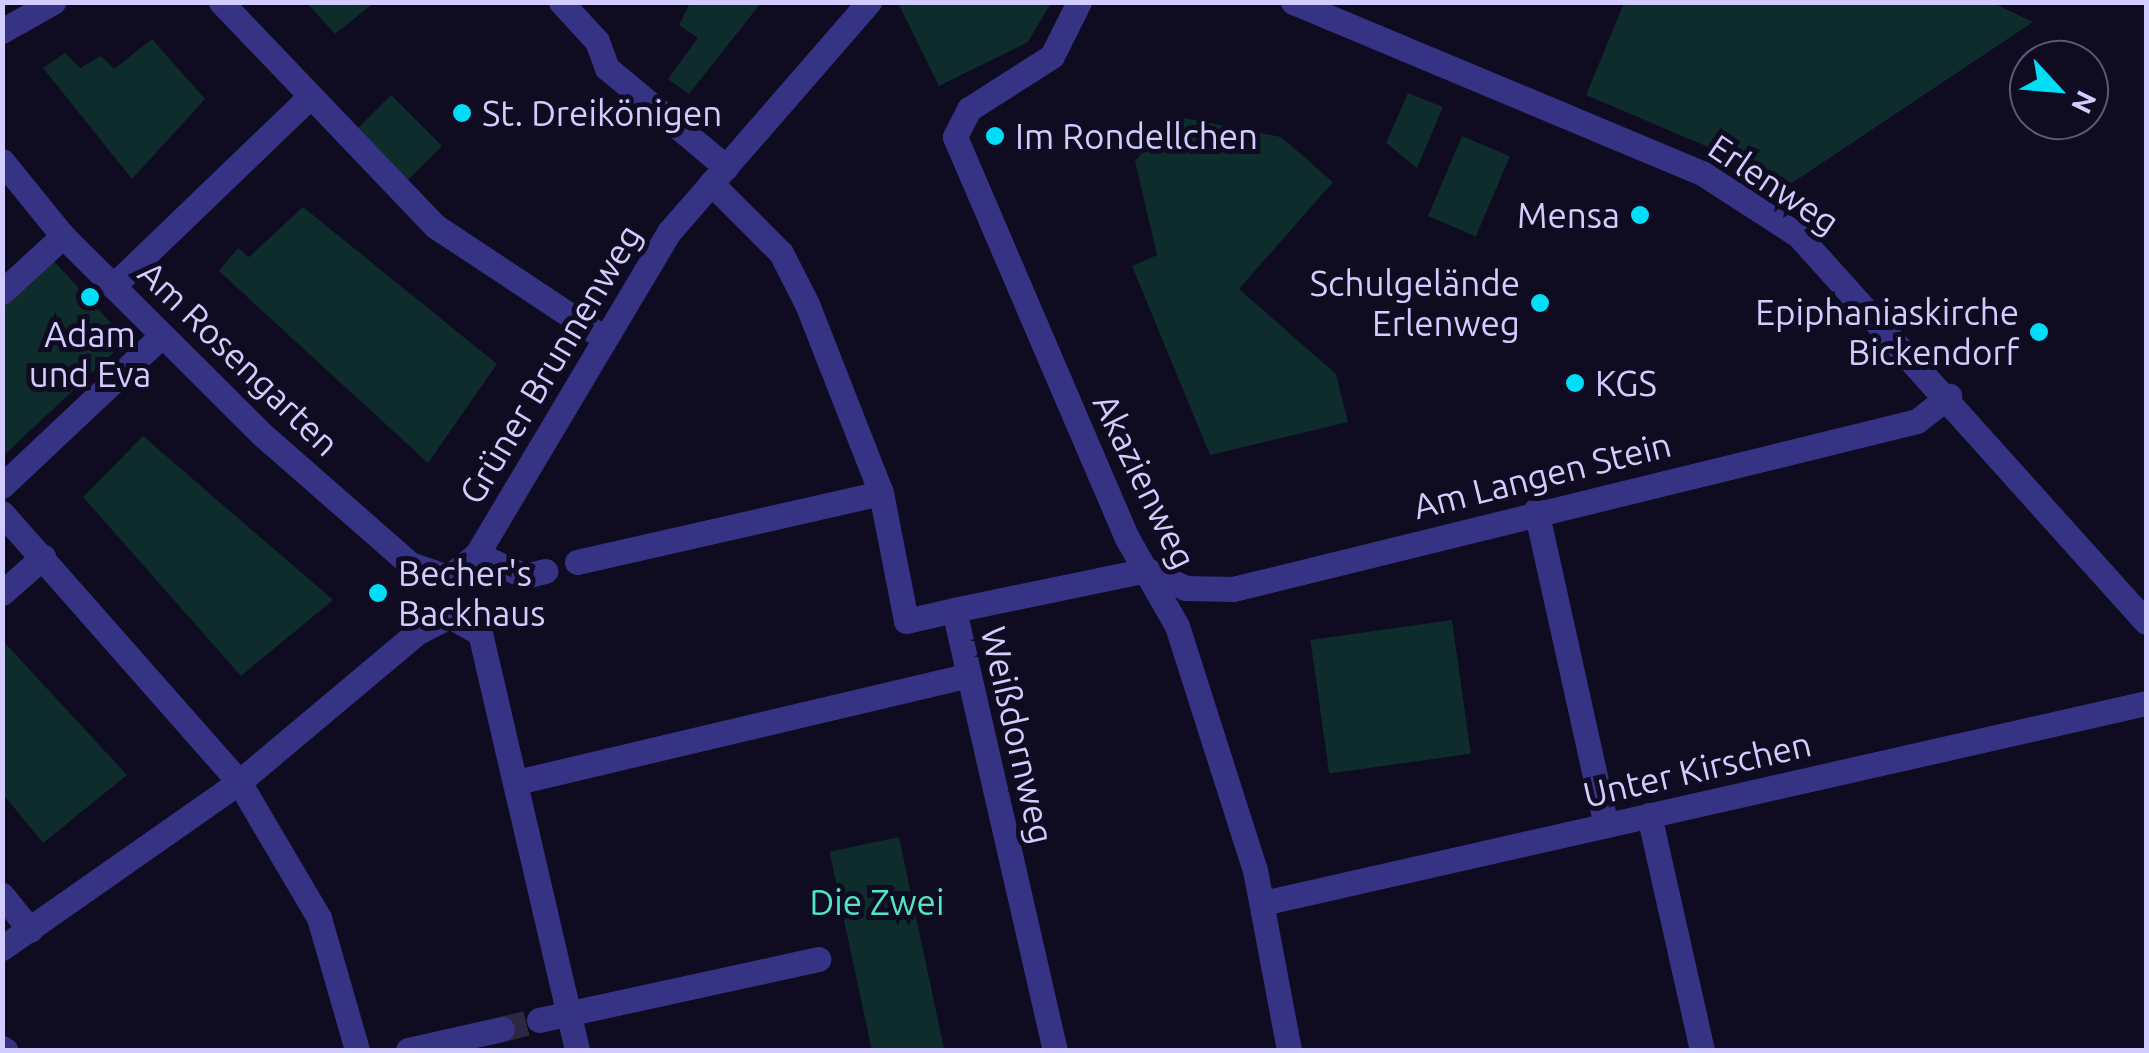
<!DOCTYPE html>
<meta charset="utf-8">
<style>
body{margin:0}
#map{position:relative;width:2149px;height:1053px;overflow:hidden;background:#0f0b21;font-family:Ubuntu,sans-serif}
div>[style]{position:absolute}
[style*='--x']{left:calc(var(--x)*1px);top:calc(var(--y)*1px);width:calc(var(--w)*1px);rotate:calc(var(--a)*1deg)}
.green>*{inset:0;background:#0e2c2b;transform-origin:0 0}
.minor-tunnel>*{height:25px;margin-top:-12.5px;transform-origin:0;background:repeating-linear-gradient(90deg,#2c2842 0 25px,transparent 0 37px)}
.minor>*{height:25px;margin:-12.5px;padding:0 12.5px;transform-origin:12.5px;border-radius:12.5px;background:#363284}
.dots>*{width:28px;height:28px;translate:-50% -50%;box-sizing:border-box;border:5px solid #0f0b21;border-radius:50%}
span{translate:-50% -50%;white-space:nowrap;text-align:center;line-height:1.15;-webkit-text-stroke:10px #0f0b21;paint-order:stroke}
.poi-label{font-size:35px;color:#d2ccff}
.left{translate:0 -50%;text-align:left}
.right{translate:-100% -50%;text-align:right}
.street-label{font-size:35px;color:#d2ccff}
.park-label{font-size:35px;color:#4fe8c2}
.frame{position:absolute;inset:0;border:5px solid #d2ccff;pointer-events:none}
.north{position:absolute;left:2009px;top:40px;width:100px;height:100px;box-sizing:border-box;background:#0f0b21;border:2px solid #5d587a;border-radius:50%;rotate:116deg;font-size:28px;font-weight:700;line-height:40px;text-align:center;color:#d2ccff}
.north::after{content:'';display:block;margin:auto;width:35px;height:45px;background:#00def7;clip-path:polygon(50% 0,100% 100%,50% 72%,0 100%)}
</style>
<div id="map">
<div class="green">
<i style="clip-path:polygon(307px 3px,374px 3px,335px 34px)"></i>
<i style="clip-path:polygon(690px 3px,761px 3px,689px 94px,668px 79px,698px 38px,679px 25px)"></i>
<i style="clip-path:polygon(898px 3px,898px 2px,1051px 3px,1028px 42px,939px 86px)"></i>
<i style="clip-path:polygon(1624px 3px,1993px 3px,2033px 22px,1780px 191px,1708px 147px,1586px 95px)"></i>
<i style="clip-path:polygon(152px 39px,205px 99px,132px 179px,43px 68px,65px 53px,80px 68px,101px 56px,114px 69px)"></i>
<i style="clip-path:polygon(1408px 93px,1443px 107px,1417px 168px,1386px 143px)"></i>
<i style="left:391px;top:95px;width:72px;height:49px;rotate:45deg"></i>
<i style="clip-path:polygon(1174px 116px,1281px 137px,1333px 182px,1239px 289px,1336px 374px,1348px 422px,1210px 455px,1132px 266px,1157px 255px,1135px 161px)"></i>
<i style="left:1462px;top:136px;width:52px;height:87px;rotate:23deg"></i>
<i style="clip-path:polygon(303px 207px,497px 364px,428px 463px,219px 271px,238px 248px,249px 257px)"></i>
<i style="clip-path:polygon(51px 258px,127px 340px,3px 456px,3px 303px)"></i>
<i style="clip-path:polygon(143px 436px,333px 600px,241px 676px,83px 497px)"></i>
<i style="left:1452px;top:620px;width:135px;height:143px;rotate:82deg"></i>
<i style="clip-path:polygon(4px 642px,127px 775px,43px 843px,3px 794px)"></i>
<i style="left:899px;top:837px;width:218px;height:71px;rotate:78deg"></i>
</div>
<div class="minor-tunnel">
<i style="--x:502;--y:1029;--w:38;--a:-14"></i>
</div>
<div class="minor">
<i style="--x:221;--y:2;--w:310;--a:46.3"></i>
<i style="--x:435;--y:226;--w:199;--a:33.5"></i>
<i style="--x:561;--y:2;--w:53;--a:47.3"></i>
<i style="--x:597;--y:41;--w:29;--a:70"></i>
<i style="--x:607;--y:68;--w:155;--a:39.8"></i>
<i style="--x:1079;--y:2;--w:60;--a:116.6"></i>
<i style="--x:1052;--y:56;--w:98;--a:147.4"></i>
<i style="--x:969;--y:109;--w:31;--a:117"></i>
<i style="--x:955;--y:137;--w:436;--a:66.8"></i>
<i style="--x:1127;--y:538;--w:101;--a:60.4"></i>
<i style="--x:1177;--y:626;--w:256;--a:72.3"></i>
<i style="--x:1255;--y:870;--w:183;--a:79.3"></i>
<i style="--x:1293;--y:2;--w:443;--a:22.7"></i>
<i style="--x:1702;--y:173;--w:114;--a:32.9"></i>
<i style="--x:1798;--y:235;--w:520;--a:48.04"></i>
<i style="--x:2;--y:31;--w:59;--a:-29.6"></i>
<i style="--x:2;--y:161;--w:97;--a:50.9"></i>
<i style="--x:63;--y:236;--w:285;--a:44.9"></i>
<i style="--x:265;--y:437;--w:193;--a:41.2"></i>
<i style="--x:410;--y:564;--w:40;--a:18.9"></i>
<i style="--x:448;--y:577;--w:37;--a:-38"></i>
<i style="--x:477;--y:554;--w:375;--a:-59.2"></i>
<i style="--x:669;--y:232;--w:305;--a:-49"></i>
<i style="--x:711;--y:183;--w:99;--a:45"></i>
<i style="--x:781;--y:253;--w:57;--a:63"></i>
<i style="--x:807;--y:304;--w:203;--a:68.6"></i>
<i style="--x:881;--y:493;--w:130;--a:78.9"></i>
<i style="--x:906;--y:621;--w:49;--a:-12.9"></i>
<i style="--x:954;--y:610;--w:451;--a:77.1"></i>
<i style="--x:113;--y:286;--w:268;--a:-43.9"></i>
<i style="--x:2;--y:292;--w:83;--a:-42.6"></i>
<i style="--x:2;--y:486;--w:219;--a:-43.3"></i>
<i style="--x:1536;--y:510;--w:323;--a:77.5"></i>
<i style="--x:2;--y:513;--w:359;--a:48.6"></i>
<i style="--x:239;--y:782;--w:158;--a:59.5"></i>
<i style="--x:319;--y:918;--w:137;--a:73.9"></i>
<i style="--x:477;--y:554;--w:53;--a:24.6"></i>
<i style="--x:525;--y:576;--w:21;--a:-14"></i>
<i style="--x:577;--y:562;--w:312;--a:-12.8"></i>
<i style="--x:2;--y:593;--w:55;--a:-41.3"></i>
<i style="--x:954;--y:610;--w:197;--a:-11.7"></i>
<i style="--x:1147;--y:570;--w:43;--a:24.8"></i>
<i style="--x:1186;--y:588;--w:47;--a:1.2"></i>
<i style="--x:1233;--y:589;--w:704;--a:-13.8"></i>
<i style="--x:1917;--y:421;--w:41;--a:-38"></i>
<i style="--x:521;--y:781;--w:456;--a:-13.3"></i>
<i style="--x:1649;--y:815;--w:241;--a:77.3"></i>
<i style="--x:2;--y:895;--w:45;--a:51.3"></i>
<i style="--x:1263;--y:903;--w:905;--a:-12.76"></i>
<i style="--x:2;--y:948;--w:289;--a:-35"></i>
<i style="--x:239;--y:782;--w:234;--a:-40"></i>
<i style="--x:418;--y:632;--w:36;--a:-27"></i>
<i style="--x:450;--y:616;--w:34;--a:30"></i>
<i style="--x:480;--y:633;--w:428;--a:76.9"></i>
<i style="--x:539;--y:1020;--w:286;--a:-12.3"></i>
<i style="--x:2;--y:1048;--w:4;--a:34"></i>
<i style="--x:408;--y:1050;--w:96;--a:-12.6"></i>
</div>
<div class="dots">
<i style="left:462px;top:113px;background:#00def7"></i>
<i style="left:995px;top:136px;background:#00def7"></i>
<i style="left:1640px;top:215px;background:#00def7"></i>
<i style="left:90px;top:297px;background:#00def7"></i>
<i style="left:1540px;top:303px;background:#00def7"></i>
<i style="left:2039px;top:332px;background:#00def7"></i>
<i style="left:1575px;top:383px;background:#00def7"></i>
<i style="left:378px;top:593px;background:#00def7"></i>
</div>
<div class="poi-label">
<span class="left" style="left:482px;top:113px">St. Dreikönigen</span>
<span class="left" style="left:1015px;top:136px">Im Rondellchen</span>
<span class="right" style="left:1620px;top:215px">Mensa</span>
<span class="right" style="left:1520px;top:303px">Schulgelände<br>Erlenweg</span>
<span class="right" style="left:2019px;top:332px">Epiphaniaskirche<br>Bickendorf</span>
<span style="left:90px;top:354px">Adam<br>und Eva</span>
<span class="left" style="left:1595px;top:383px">KGS</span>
<span class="left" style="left:398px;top:593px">Becher's<br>Backhaus</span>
</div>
<div class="street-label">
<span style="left:1774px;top:184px;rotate:34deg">Erlenweg</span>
<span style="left:239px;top:358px;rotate:44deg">Am Rosengarten</span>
<span style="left:550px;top:364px;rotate:-59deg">Grüner Brunnenweg</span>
<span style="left:1542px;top:475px;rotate:-14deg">Am Langen Stein</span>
<span style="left:1145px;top:481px;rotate:64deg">Akazienweg</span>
<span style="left:1018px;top:735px;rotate:77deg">Weißdornweg</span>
<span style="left:1697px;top:769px;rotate:-13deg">Unter Kirschen</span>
</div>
<div class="park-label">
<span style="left:877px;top:902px">Die Zwei</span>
</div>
<div class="frame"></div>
<div class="north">N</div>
</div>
